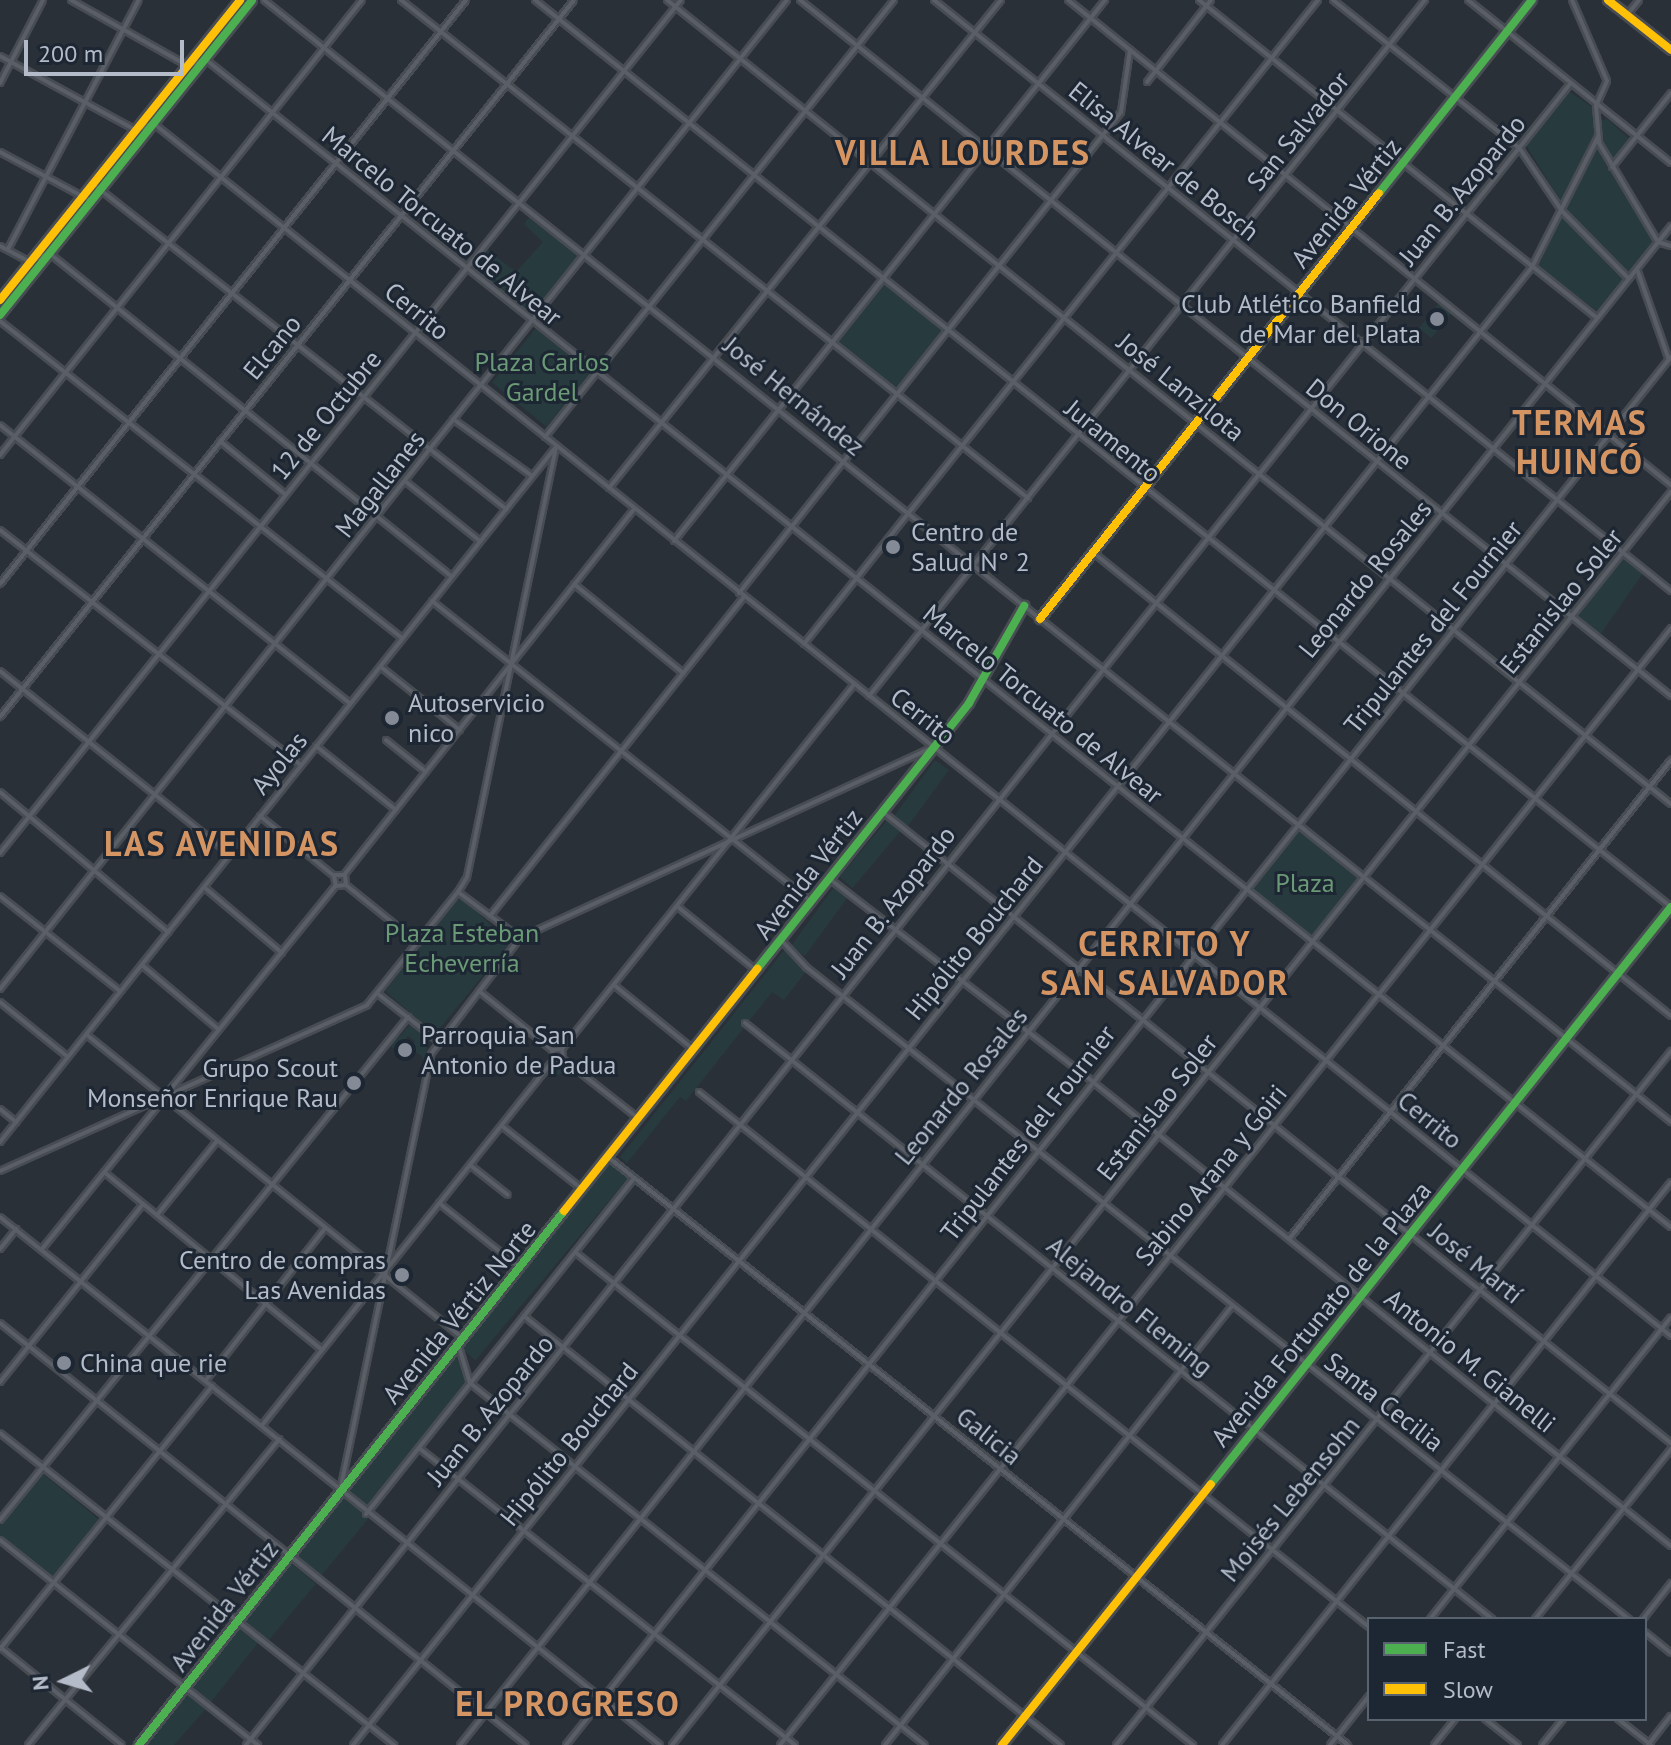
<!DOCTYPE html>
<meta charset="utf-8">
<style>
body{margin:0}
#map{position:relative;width:1671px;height:1745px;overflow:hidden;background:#2a3038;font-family:"PT Sans",sans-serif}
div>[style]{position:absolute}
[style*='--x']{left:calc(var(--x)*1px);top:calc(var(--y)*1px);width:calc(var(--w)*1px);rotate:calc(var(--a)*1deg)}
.green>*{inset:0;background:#273a3e;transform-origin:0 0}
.roads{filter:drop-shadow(2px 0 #484c53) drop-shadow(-2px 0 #484c53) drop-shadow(0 2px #484c53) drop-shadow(0 -2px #484c53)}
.street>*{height:4px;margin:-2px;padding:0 2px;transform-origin:2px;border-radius:2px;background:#5a5e66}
.fast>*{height:8px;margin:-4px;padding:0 4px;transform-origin:4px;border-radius:4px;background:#4caf50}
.slow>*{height:8px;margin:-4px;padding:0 4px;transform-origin:4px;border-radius:4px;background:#ffc107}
.dots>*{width:22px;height:22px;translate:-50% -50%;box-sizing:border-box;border:4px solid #1d2633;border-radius:50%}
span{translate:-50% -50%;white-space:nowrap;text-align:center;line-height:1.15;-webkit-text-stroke:6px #1d2633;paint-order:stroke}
.street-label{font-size:26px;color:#b4bcc9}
.poi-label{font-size:26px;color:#b4bcc9}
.right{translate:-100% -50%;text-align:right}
.left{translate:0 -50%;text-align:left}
.park-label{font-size:26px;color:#6b9a76}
.district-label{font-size:34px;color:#d59563;font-weight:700;letter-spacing:2px}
.legend{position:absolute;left:1367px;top:1617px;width:280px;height:104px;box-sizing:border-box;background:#1d2633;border:2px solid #59626f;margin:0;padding:10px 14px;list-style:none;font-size:24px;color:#b4bcc9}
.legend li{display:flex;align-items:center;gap:16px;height:40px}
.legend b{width:40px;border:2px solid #59626f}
.north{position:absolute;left:24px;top:1641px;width:80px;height:80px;-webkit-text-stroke:6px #1d2633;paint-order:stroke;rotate:265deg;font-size:22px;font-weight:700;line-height:32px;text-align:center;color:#b4bcc9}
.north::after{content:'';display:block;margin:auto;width:28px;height:36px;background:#b4bcc9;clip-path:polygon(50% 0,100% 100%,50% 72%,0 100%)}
.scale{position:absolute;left:24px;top:40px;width:160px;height:36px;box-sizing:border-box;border:4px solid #b4bcc9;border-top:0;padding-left:10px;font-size:24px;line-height:28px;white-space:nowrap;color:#b4bcc9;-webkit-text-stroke:6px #1d2633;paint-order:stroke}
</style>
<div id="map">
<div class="green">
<i style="clip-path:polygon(1568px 91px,1594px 108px,1601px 156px,1653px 242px,1598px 312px,1537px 265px,1566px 210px,1526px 145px)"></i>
<i style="clip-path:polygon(1607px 119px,1630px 139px,1613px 160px,1601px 135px,1601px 121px)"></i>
<i style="clip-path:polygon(529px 217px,579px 256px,532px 316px,471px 268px,486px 249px,516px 272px,543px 242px,524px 224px)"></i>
<i style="left:882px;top:278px;width:83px;height:82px;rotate:39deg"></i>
<i style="left:1441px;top:300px;width:16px;height:36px;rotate:38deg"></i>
<i style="left:536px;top:328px;width:70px;height:70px;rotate:39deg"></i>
<i style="left:1623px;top:553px;width:28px;height:82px;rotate:35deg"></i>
<i style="left:935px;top:760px;width:17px;height:70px;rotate:36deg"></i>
<i style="left:889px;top:818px;width:17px;height:77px;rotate:40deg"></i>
<i style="left:1298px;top:825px;width:83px;height:83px;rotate:38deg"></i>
<i style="left:834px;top:887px;width:17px;height:73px;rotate:36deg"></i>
<i style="clip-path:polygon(456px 900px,464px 900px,510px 943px,435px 1034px,385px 991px)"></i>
<i style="clip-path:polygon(785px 949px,807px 970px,784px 1000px,772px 992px,686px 1101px,680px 1097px,627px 1163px,620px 1157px)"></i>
<i style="clip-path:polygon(411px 1024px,428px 1038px,425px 1067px,422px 1056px,410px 1049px,415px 1041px,408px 1036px,397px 1051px,390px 1046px)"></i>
<i style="clip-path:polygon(558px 1066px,567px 1067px,574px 1072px,545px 1077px)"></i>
<i style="left:610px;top:1161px;width:25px;height:239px;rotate:40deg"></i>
<i style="clip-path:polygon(456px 1355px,467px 1382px,362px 1513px,368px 1519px,320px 1577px,294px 1557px)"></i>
<i style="clip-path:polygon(43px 1474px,101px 1521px,55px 1578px,0 1536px,0 1525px)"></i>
<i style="left:290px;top:1562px;width:34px;height:78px;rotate:40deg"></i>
<i style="clip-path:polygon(238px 1627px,258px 1643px,203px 1712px,174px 1745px,144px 1745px)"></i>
</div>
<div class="roads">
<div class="street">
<i style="--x:71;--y:0;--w:134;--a:29.4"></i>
<i style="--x:188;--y:66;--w:18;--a:-22"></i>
<i style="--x:205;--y:59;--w:1874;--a:38.55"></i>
<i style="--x:264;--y:0;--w:1800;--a:38.57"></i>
<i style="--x:401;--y:0;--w:801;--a:38.46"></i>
<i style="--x:535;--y:0;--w:1454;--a:38.6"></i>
<i style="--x:667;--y:0;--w:1286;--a:38.69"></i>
<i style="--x:800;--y:0;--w:1115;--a:38.63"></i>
<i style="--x:934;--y:0;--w:945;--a:38.73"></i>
<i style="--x:1068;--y:0;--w:774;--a:38.81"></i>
<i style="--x:1199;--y:0;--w:509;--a:38.62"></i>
<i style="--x:1333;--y:0;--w:239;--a:38.5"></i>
<i style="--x:1520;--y:149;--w:75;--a:55.9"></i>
<i style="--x:1562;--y:211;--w:95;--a:45.4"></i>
<i style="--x:1468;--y:0;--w:260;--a:38.8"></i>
<i style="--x:1572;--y:0;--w:88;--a:66.6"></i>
<i style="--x:1607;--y:81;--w:27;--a:114"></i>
<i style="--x:1596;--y:106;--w:37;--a:85"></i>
<i style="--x:1599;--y:143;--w:115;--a:59.2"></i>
<i style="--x:1658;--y:242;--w:14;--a:17"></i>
<i style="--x:1627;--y:15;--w:19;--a:-51"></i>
<i style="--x:0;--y:56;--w:155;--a:28.6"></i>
<i style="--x:136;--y:130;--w:18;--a:-22"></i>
<i style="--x:153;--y:123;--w:1943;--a:38.63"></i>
<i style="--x:1147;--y:82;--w:104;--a:-52"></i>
<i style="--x:0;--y:83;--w:93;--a:-62.6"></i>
<i style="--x:0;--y:152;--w:103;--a:28.3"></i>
<i style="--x:1612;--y:167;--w:95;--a:-51.4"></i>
<i style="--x:93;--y:184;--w:526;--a:38.2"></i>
<i style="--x:0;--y:246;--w:34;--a:28"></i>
<i style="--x:30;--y:262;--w:21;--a:-25"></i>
<i style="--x:49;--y:253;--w:516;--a:38.78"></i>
<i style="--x:8;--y:249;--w:281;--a:-62.3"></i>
<i style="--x:1637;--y:269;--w:96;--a:70.6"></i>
<i style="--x:0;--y:321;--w:512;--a:38.26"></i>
<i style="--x:453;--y:419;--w:97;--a:35.8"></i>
<i style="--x:0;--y:425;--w:447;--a:38.5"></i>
<i style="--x:545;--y:437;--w:559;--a:-51.39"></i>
<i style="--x:220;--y:441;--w:85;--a:39.3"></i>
<i style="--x:0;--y:455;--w:581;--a:-51.49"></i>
<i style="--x:405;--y:481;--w:96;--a:38.7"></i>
<i style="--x:609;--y:488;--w:626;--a:-51.23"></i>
<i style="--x:0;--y:530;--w:382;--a:38"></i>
<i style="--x:674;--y:541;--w:692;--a:-51.46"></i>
<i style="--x:1095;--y:554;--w:738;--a:38.73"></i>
<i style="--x:0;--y:584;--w:747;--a:-51.41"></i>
<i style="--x:574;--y:584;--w:141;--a:39.2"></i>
<i style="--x:739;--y:593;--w:614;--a:-51.54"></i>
<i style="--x:1121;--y:112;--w:63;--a:-81.7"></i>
<i style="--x:432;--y:601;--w:483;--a:38.4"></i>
<i style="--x:804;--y:644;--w:824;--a:-51.41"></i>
<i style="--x:381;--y:667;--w:101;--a:38.6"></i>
<i style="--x:0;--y:671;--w:293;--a:38.6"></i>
<i style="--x:869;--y:696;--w:891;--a:-51.38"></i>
<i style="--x:0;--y:717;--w:918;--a:-51.32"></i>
<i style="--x:386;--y:740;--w:51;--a:38.7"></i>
<i style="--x:316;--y:746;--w:102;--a:38.7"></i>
<i style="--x:0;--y:792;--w:219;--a:39.8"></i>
<i style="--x:883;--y:812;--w:1010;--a:38.69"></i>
<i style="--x:260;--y:816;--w:95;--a:39"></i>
<i style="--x:0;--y:853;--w:1091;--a:-51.4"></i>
<i style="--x:335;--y:875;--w:10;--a:0"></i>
<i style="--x:345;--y:875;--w:10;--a:84"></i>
<i style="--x:344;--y:875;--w:467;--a:-51.6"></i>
<i style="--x:334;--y:876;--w:10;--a:79"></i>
<i style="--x:336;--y:886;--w:10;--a:-6"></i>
<i style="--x:831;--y:880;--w:331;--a:37.6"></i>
<i style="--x:1093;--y:1082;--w:741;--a:38.76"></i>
<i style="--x:346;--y:885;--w:92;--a:38.9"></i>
<i style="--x:204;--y:887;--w:102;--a:40.2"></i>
<i style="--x:458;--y:892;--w:77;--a:36.6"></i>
<i style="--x:0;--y:896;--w:153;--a:38.4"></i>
<i style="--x:678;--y:907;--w:102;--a:39"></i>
<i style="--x:490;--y:916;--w:408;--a:-51.5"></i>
<i style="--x:782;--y:941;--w:35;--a:47"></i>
<i style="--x:806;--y:967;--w:1050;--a:38.39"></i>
<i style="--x:142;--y:965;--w:99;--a:40.1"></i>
<i style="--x:614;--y:985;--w:102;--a:39"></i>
<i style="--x:0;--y:989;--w:1264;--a:-51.49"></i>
<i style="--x:479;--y:991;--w:94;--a:38.9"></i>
<i style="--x:378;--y:994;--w:76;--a:38.1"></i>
<i style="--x:0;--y:1002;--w:87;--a:39"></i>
<i style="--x:745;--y:1023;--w:956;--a:38.58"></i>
<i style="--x:87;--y:1035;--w:483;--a:38.9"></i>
<i style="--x:562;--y:1049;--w:467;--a:-51.3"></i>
<i style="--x:552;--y:1050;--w:11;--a:85"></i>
<i style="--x:553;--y:1061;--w:10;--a:-11"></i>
<i style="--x:552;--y:1050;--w:10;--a:-6"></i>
<i style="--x:562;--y:1049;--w:10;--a:84"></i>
<i style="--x:563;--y:1059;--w:95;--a:38.2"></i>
<i style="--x:699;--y:1092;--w:857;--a:38.61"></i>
<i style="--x:166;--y:1095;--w:269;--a:-51"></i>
<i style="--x:0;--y:1109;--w:21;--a:39"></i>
<i style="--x:502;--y:1126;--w:102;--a:38.2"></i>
<i style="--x:0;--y:1142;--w:889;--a:-51.35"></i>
<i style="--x:608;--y:1157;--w:945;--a:38.47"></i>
<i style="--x:470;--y:1165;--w:48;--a:38.3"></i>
<i style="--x:0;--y:1171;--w:403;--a:-24.3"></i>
<i style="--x:367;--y:1005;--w:145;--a:-51.2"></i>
<i style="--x:458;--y:892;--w:17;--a:-59"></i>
<i style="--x:467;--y:877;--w:440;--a:-78.3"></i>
<i style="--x:104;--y:1172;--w:281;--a:39.2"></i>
<i style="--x:439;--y:1203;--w:104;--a:38.7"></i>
<i style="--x:157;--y:1215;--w:95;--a:-51"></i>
<i style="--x:0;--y:1217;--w:845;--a:38.66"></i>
<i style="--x:1289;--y:1239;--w:613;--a:-51.43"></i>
<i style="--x:0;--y:1249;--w:26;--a:-51"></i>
<i style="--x:42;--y:1249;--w:189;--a:-51"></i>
<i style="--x:575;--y:1252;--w:791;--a:38.58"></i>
<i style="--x:524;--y:1316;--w:687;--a:38.62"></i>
<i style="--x:0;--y:1323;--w:674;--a:38.74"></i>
<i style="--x:459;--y:1347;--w:38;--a:73"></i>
<i style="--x:470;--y:1383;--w:581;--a:38.51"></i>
<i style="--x:206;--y:1380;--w:193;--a:-51.9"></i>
<i style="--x:0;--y:1382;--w:228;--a:-51.2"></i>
<i style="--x:263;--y:1424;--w:465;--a:-51.4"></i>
<i style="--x:0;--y:1433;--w:503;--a:38.37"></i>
<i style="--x:419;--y:1448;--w:479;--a:38.3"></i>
<i style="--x:340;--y:1491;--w:446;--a:-78.2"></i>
<i style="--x:431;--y:1054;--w:146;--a:-52.5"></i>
<i style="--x:520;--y:938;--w:454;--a:-24.8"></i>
<i style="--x:366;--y:1514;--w:430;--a:-51.4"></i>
<i style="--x:0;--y:1520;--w:648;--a:-50.95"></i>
<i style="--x:0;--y:1540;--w:330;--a:38.5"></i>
<i style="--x:1430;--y:1619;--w:386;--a:-51.4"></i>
<i style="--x:1535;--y:1619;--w:218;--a:-51.3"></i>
<i style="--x:1643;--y:1619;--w:46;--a:-52.1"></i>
<i style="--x:1645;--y:1632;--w:33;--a:39"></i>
<i style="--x:0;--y:1647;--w:156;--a:38.8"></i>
<i style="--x:0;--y:1649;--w:338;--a:-51.1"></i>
<i style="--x:1485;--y:1719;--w:42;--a:38.2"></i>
<i style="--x:1618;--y:1719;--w:42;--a:38.2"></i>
<i style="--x:28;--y:1745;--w:396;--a:-50.6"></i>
<i style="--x:246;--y:1745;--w:2124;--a:-51.44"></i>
<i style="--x:353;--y:1745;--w:1891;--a:-51.42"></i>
<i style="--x:1532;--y:267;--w:146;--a:-63.1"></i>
<i style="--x:460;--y:1745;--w:1943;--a:-51.44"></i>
<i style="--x:566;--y:1745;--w:1774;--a:-51.48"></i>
<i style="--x:672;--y:1745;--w:1603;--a:-51.44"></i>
<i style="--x:780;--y:1745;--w:1429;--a:-51.42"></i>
<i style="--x:885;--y:1745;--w:560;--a:-51.68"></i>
<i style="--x:1116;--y:1745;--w:889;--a:-51.35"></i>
<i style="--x:1222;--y:1745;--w:720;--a:-51.43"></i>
<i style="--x:1330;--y:1745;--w:63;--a:-51.5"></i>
<i style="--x:1434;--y:1745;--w:33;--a:-51"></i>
<i style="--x:1542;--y:1745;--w:33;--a:-51"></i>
<i style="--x:1648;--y:1745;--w:37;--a:-52"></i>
</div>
<div class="fast">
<i style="--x:1379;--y:193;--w:246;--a:-51.6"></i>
<i style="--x:0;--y:315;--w:403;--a:-51.3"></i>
<i style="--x:757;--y:969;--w:340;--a:-51.4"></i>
<i style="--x:969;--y:703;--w:112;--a:-60.4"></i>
<i style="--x:1211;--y:1484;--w:738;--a:-51.44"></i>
<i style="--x:139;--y:1745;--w:682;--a:-51.48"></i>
</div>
<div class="slow">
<i style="--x:1608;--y:0;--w:80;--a:38.4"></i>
<i style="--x:0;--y:300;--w:384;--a:-51.3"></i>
<i style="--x:1040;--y:619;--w:544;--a:-51.49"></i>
<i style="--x:564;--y:1211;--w:310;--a:-51.4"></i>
<i style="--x:1002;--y:1745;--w:334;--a:-51.3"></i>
</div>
</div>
<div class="dots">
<i style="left:1437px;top:319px;background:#848b96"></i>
<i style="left:893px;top:547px;background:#848b96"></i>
<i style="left:392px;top:718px;background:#848b96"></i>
<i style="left:405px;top:1050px;background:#848b96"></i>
<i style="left:354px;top:1083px;background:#848b96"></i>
<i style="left:402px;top:1275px;background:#848b96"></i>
<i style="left:64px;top:1363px;background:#848b96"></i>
</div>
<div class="street-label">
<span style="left:1298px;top:131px;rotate:-51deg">San Salvador</span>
<span style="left:1164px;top:161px;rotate:39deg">Elisa Alvear de Bosch</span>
<span style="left:1462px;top:190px;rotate:-51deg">Juan B. Azopardo</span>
<span style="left:1346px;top:203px;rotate:-51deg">Avenida Vértiz</span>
<span style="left:442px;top:226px;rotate:39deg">Marcelo Torcuato de Alvear</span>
<span style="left:417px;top:311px;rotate:39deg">Cerrito</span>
<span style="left:272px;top:347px;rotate:-51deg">Elcano</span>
<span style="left:1181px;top:387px;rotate:39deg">José Lanzilota</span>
<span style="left:794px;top:396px;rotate:39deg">José Hernández</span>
<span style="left:326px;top:415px;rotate:-51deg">12 de Octubre</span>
<span style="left:1359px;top:424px;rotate:39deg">Don Orione</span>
<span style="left:1113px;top:441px;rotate:39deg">Juramento</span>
<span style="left:380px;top:484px;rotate:-52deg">Magallanes</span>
<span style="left:1365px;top:579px;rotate:-51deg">Leonardo Rosales</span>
<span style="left:1561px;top:601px;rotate:-51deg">Estanislao Soler</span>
<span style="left:1433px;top:627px;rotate:-51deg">Tripulantes del Fournier</span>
<span style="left:1043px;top:704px;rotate:39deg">Marcelo Torcuato de Alvear</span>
<span style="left:923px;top:716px;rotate:38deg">Cerrito</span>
<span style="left:279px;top:763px;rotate:-51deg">Ayolas</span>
<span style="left:808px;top:874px;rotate:-52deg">Avenida Vértiz</span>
<span style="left:893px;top:902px;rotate:-52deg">Juan B. Azopardo</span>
<span style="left:974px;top:938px;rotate:-51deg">Hipólito Bouchard</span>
<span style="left:961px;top:1086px;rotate:-51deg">Leonardo Rosales</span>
<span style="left:1157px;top:1107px;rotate:-52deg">Estanislao Soler</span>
<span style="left:1430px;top:1120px;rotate:39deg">Cerrito</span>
<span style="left:1028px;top:1133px;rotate:-52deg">Tripulantes del Fournier</span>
<span style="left:1211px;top:1175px;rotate:-51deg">Sabino Arana y Goiri</span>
<span style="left:1476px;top:1263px;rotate:39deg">José Martí</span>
<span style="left:1130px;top:1306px;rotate:39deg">Alejandro Fleming</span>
<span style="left:459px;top:1312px;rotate:-51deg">Avenida Vértiz Norte</span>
<span style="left:1321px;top:1314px;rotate:-51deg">Avenida Fortunato de la Plaza</span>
<span style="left:1470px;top:1361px;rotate:39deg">Antonio M. Gianelli</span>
<span style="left:1384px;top:1402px;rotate:38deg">Santa Cecilia</span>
<span style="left:490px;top:1410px;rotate:-51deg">Juan B. Azopardo</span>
<span style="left:989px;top:1436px;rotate:39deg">Galicia</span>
<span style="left:569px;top:1444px;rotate:-51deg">Hipólito Bouchard</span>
<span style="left:1290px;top:1499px;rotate:-51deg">Moisés Lebensohn</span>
<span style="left:224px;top:1606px;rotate:-52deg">Avenida Vértiz</span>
</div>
<div class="poi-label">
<span class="right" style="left:1421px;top:319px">Club Atlético Banfield<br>de Mar del Plata</span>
<span class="left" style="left:911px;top:547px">Centro de<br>Salud N° 2</span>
<span class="left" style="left:408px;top:718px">Autoservicio<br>nico</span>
<span class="left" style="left:421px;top:1050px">Parroquia San<br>Antonio de Padua</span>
<span class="right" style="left:338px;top:1083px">Grupo Scout<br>Monseñor Enrique Rau</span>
<span class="right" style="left:386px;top:1275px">Centro de compras<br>Las Avenidas</span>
<span class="left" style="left:80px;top:1363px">China que rie</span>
</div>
<div class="park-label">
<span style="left:542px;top:377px">Plaza Carlos<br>Gardel</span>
<span style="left:1305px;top:883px">Plaza</span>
<span style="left:462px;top:948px">Plaza Esteban<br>Echeverría</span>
</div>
<div class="district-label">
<span style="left:963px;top:153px">VILLA LOURDES</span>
<span style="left:1580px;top:442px">TERMAS<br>HUINCÓ</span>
<span style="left:222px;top:844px">LAS AVENIDAS</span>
<span style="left:1165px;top:963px">CERRITO Y<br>SAN SALVADOR</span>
<span style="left:568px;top:1704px">EL PROGRESO</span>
</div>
<ul class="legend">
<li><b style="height:10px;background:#4caf50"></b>Fast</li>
<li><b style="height:10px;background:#ffc107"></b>Slow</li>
</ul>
<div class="north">N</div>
<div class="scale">200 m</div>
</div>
